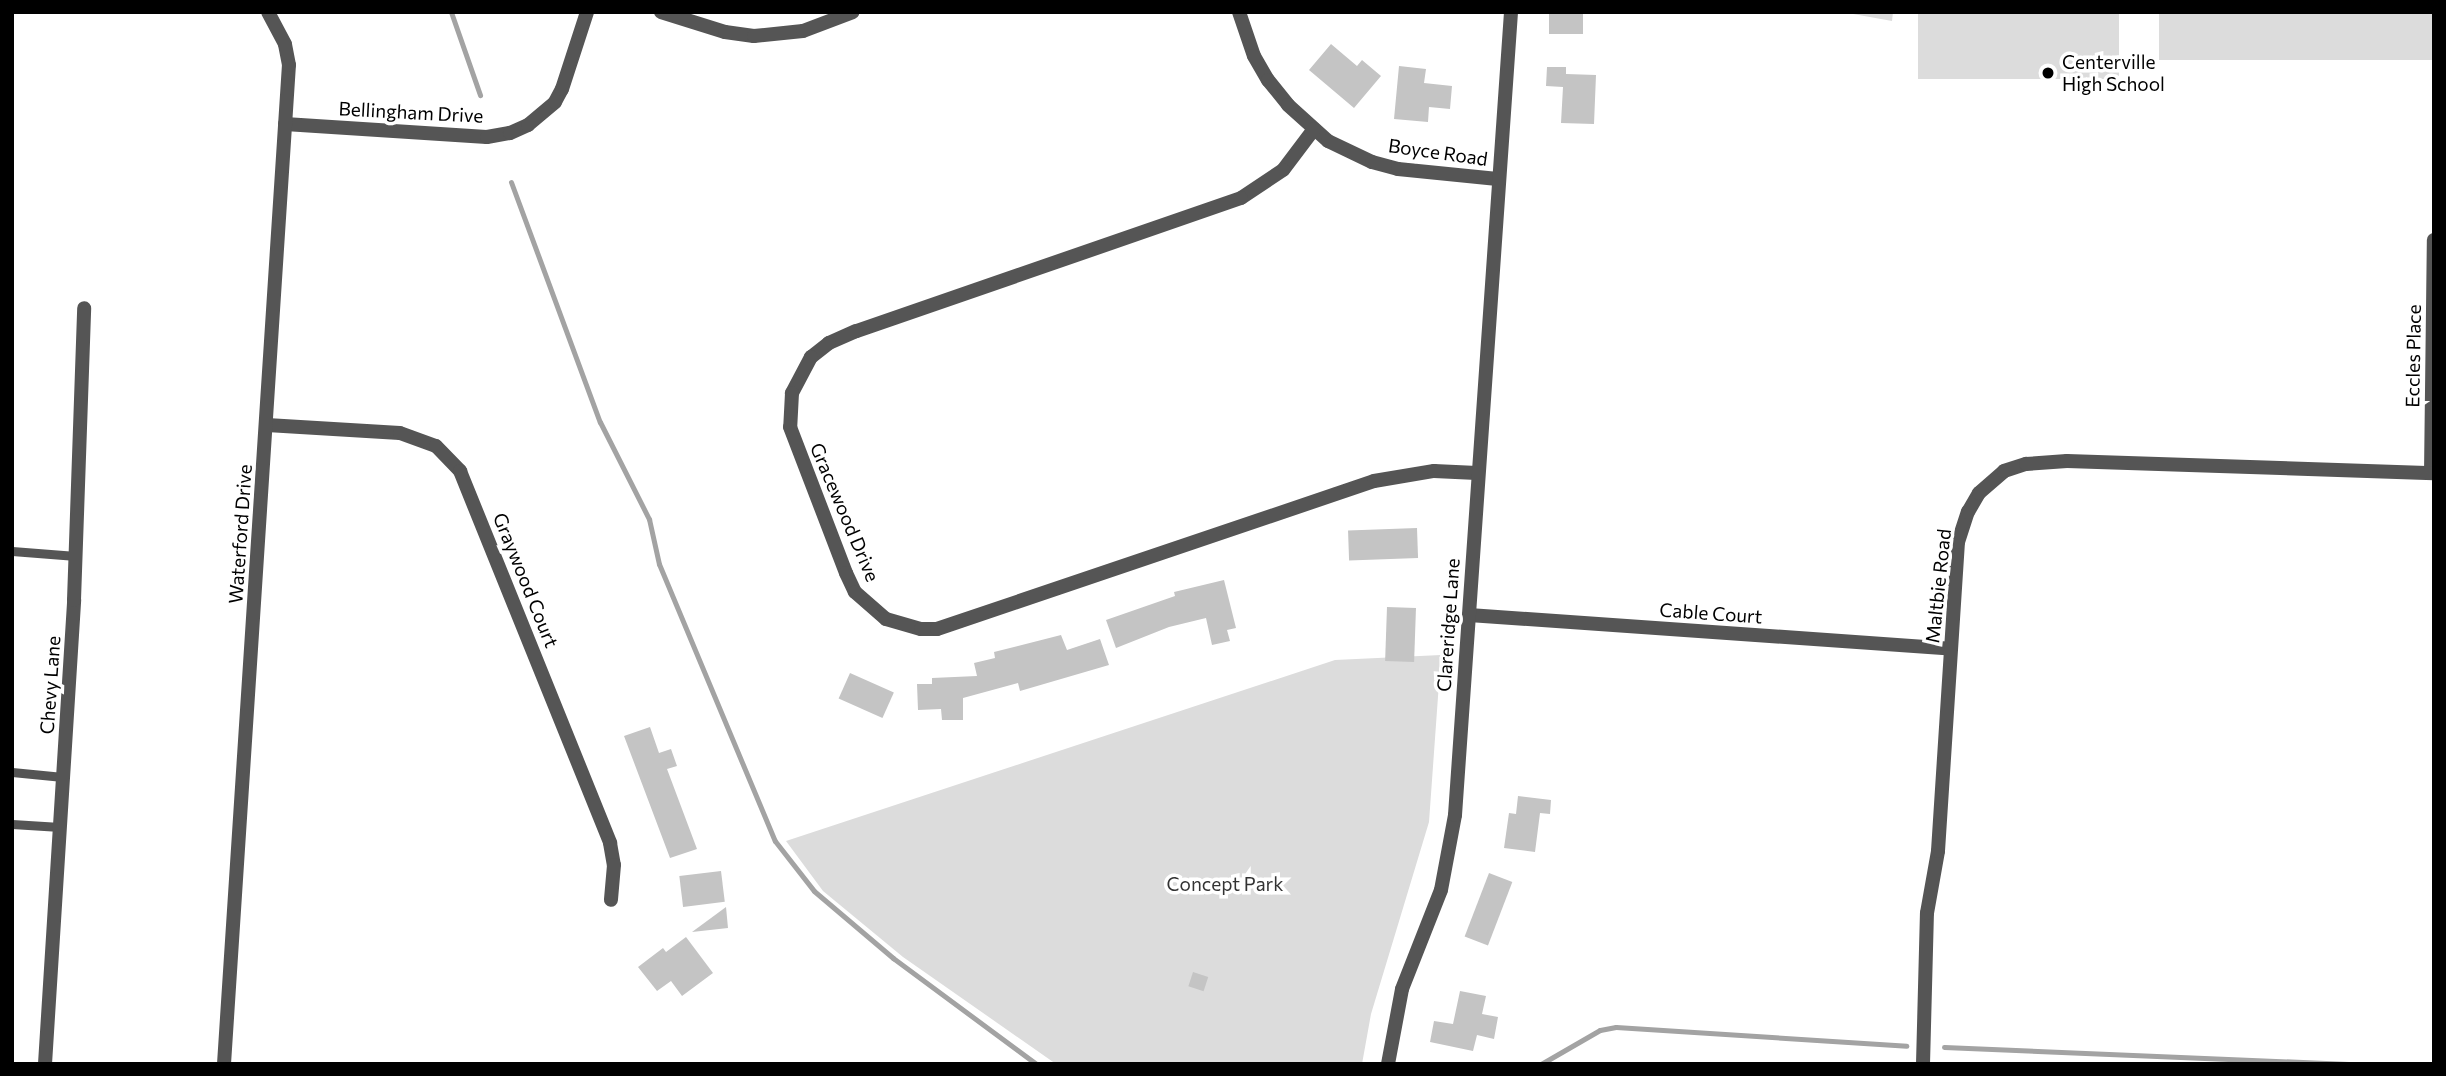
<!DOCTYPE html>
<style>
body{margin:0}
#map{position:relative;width:2446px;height:1076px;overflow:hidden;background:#fff;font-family:Commissioner,sans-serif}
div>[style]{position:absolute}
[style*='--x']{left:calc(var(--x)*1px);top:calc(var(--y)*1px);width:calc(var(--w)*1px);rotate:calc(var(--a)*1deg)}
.green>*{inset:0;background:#dcdcdc;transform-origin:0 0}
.stream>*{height:5px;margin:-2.5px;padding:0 2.5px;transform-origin:2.5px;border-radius:2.5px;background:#a3a3a3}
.building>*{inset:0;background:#c4c4c4;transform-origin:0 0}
.lane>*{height:9px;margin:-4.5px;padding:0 4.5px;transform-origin:4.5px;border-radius:4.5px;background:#555}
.street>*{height:14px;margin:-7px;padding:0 7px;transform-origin:7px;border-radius:7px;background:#555}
.dots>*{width:19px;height:19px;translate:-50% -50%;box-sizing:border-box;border:4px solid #fff;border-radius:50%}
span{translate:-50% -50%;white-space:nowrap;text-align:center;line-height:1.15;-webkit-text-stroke:7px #fff;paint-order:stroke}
.poi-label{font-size:19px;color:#000}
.left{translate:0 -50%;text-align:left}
.street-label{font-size:19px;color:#000}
.park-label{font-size:19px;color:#333}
.frame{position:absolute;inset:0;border:14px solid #000;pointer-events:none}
</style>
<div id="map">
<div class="green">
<i style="clip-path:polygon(1842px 12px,1893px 12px,1892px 21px)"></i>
<i style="left:1918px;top:12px;width:201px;height:67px"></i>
<i style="left:2159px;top:12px;width:275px;height:48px"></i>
<i style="clip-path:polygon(1441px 655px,1429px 822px,1371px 1014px,1362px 1064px,1056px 1064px,903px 957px,823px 891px,786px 841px,1335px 660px)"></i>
</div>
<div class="stream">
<i style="--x:451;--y:12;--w:88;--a:70.7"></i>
<i style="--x:511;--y:182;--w:256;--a:69.7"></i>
<i style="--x:600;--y:422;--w:109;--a:63.2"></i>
<i style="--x:649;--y:519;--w:46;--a:77.5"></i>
<i style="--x:659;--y:564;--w:300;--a:67.3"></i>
<i style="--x:775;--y:841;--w:63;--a:52"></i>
<i style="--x:814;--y:891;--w:104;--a:40.3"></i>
<i style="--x:893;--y:958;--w:178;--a:36.5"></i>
<i style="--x:1944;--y:1047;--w:411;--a:2.4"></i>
<i style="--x:1541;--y:1064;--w:68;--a:-30"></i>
<i style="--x:1600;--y:1030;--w:16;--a:-11"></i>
<i style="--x:1616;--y:1027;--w:291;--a:3.7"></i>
</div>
<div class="building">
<i style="left:1549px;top:12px;width:34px;height:22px"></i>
<i style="clip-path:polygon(1331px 44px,1357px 66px,1362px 60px,1381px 76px,1354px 108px,1309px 70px)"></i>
<i style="clip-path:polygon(1399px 66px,1426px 69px,1424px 83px,1452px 86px,1450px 109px,1429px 107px,1428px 122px,1394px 119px)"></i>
<i style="clip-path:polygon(1547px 67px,1566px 67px,1566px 74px,1596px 75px,1594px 124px,1561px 123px,1563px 87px,1546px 86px)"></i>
<i style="left:1417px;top:528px;width:30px;height:69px;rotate:88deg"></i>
<i style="clip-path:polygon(1224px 580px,1236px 628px,1227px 630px,1230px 641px,1212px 645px,1206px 618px,1169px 627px,1116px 648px,1106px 620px,1175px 596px,1174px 592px)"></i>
<i style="left:1387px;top:607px;width:29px;height:54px;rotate:2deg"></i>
<i style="clip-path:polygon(1061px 635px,1067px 650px,1100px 639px,1109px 665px,1020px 691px,1018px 683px,963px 698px,963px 720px,942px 720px,941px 709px,918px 710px,917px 684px,932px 684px,932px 678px,977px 676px,974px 663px,995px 658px,994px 652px)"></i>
<i style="left:850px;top:673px;width:48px;height:28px;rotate:24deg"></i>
<i style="clip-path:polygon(650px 727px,659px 753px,671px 749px,677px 766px,667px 769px,697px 849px,670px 858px,624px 736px)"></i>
<i style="clip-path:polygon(1518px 796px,1551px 800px,1550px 814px,1540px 813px,1535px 852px,1504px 848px,1509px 813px,1516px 814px)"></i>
<i style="left:721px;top:871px;width:31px;height:42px;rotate:83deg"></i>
<i style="left:1489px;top:873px;width:25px;height:68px;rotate:21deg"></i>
<i style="clip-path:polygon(726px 907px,728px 928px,692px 932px)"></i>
<i style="clip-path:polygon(686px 937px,713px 973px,682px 996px,671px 981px,657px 991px,638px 967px,663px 948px,666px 952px)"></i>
<i style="left:1193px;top:972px;width:16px;height:15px;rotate:18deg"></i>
<i style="clip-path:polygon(1460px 991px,1486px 996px,1482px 1014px,1498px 1017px,1494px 1039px,1477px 1035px,1473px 1051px,1430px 1042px,1434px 1021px,1453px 1024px)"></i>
</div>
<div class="lane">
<i style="--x:12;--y:551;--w:64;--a:4.5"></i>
<i style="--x:12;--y:772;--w:51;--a:5.6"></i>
<i style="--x:12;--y:824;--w:48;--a:3.6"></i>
</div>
<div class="street">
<i style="--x:661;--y:12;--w:67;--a:17.4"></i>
<i style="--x:725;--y:32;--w:29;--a:8"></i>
<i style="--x:754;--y:36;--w:49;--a:-5.8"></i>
<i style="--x:803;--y:31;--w:53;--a:-20.8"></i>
<i style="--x:1239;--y:12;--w:46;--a:71.2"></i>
<i style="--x:1254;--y:56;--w:28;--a:60"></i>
<i style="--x:1268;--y:80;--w:32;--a:51"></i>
<i style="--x:1288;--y:105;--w:54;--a:42"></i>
<i style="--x:1328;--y:141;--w:49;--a:25.5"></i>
<i style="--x:1372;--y:162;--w:27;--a:15"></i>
<i style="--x:1398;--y:169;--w:100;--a:5.7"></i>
<i style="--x:285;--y:124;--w:202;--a:3.7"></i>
<i style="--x:487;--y:137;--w:23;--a:-10"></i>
<i style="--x:510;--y:133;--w:20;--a:-24"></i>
<i style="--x:528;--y:125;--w:35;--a:-40"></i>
<i style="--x:555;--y:102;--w:15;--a:-62"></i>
<i style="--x:562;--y:89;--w:81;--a:-72"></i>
<i style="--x:1314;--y:129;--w:51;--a:127.1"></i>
<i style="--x:1283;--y:170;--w:50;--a:146.3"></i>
<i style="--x:1241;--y:198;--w:407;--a:160.9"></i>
<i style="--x:856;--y:331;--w:30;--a:156"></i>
<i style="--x:829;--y:343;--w:23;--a:142"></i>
<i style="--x:811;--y:357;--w:41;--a:117.8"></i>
<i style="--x:792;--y:393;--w:34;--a:93"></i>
<i style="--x:790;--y:427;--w:156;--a:69"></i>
<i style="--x:846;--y:573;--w:21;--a:65"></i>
<i style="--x:855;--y:592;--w:41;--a:41.1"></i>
<i style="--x:886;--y:619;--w:36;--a:16"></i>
<i style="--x:921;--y:629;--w:16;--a:0"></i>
<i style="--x:937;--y:629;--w:461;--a:-18.7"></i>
<i style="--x:1374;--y:481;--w:61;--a:-9.5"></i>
<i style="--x:1434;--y:471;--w:43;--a:2.7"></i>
<i style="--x:267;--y:425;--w:133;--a:3.4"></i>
<i style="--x:400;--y:433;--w:38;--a:20"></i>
<i style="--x:436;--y:446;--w:35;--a:46"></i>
<i style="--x:460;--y:471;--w:401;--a:68"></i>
<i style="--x:610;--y:843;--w:22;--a:80"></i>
<i style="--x:614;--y:865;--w:35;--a:95"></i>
<i style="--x:2431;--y:473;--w:233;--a:-89.3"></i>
<i style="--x:1469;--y:615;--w:482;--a:4"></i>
<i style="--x:45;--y:1064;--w:465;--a:-86.4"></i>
<i style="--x:74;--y:600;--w:292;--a:-88"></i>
<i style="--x:224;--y:1064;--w:1001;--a:-86.28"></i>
<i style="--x:289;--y:65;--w:21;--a:-101"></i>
<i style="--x:285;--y:44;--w:36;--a:-118"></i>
<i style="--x:1388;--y:1064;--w:76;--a:-79.4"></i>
<i style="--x:1402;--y:989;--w:106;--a:-68.5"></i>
<i style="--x:1441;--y:890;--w:76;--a:-79.4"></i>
<i style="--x:1455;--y:815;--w:805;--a:-86.01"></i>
<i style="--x:1923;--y:1064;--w:151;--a:-88.5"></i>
<i style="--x:1927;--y:913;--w:63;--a:-79.9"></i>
<i style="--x:1938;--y:851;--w:310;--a:-86.3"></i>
<i style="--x:1958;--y:542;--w:32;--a:-72"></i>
<i style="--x:1968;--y:512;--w:22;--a:-60"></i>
<i style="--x:1979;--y:493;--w:33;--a:-41"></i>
<i style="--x:2004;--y:471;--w:23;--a:-18"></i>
<i style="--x:2026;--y:464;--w:41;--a:-4.2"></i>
<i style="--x:2067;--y:461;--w:367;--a:1.9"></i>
</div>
<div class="dots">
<i style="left:2048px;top:73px;background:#000"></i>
</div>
<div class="poi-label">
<span class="left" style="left:2062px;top:73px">Centerville<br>High School</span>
</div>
<div class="street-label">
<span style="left:411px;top:112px;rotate:3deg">Bellingham Drive</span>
<span style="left:1438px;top:152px;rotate:8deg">Boyce Road</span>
<span style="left:2413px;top:356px;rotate:-89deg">Eccles Place</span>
<span style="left:845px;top:512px;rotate:67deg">Gracewood Drive</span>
<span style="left:240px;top:534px;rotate:-86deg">Waterford Drive</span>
<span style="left:526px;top:580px;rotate:68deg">Graywood Court</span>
<span style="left:1938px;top:586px;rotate:-84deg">Maltbie Road</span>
<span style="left:1711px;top:613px;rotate:4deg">Cable Court</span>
<span style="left:1448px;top:625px;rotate:-86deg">Clareridge Lane</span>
<span style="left:50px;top:685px;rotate:-86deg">Chevy Lane</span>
</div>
<div class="park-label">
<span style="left:1225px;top:884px">Concept Park</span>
</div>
<div class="frame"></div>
</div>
